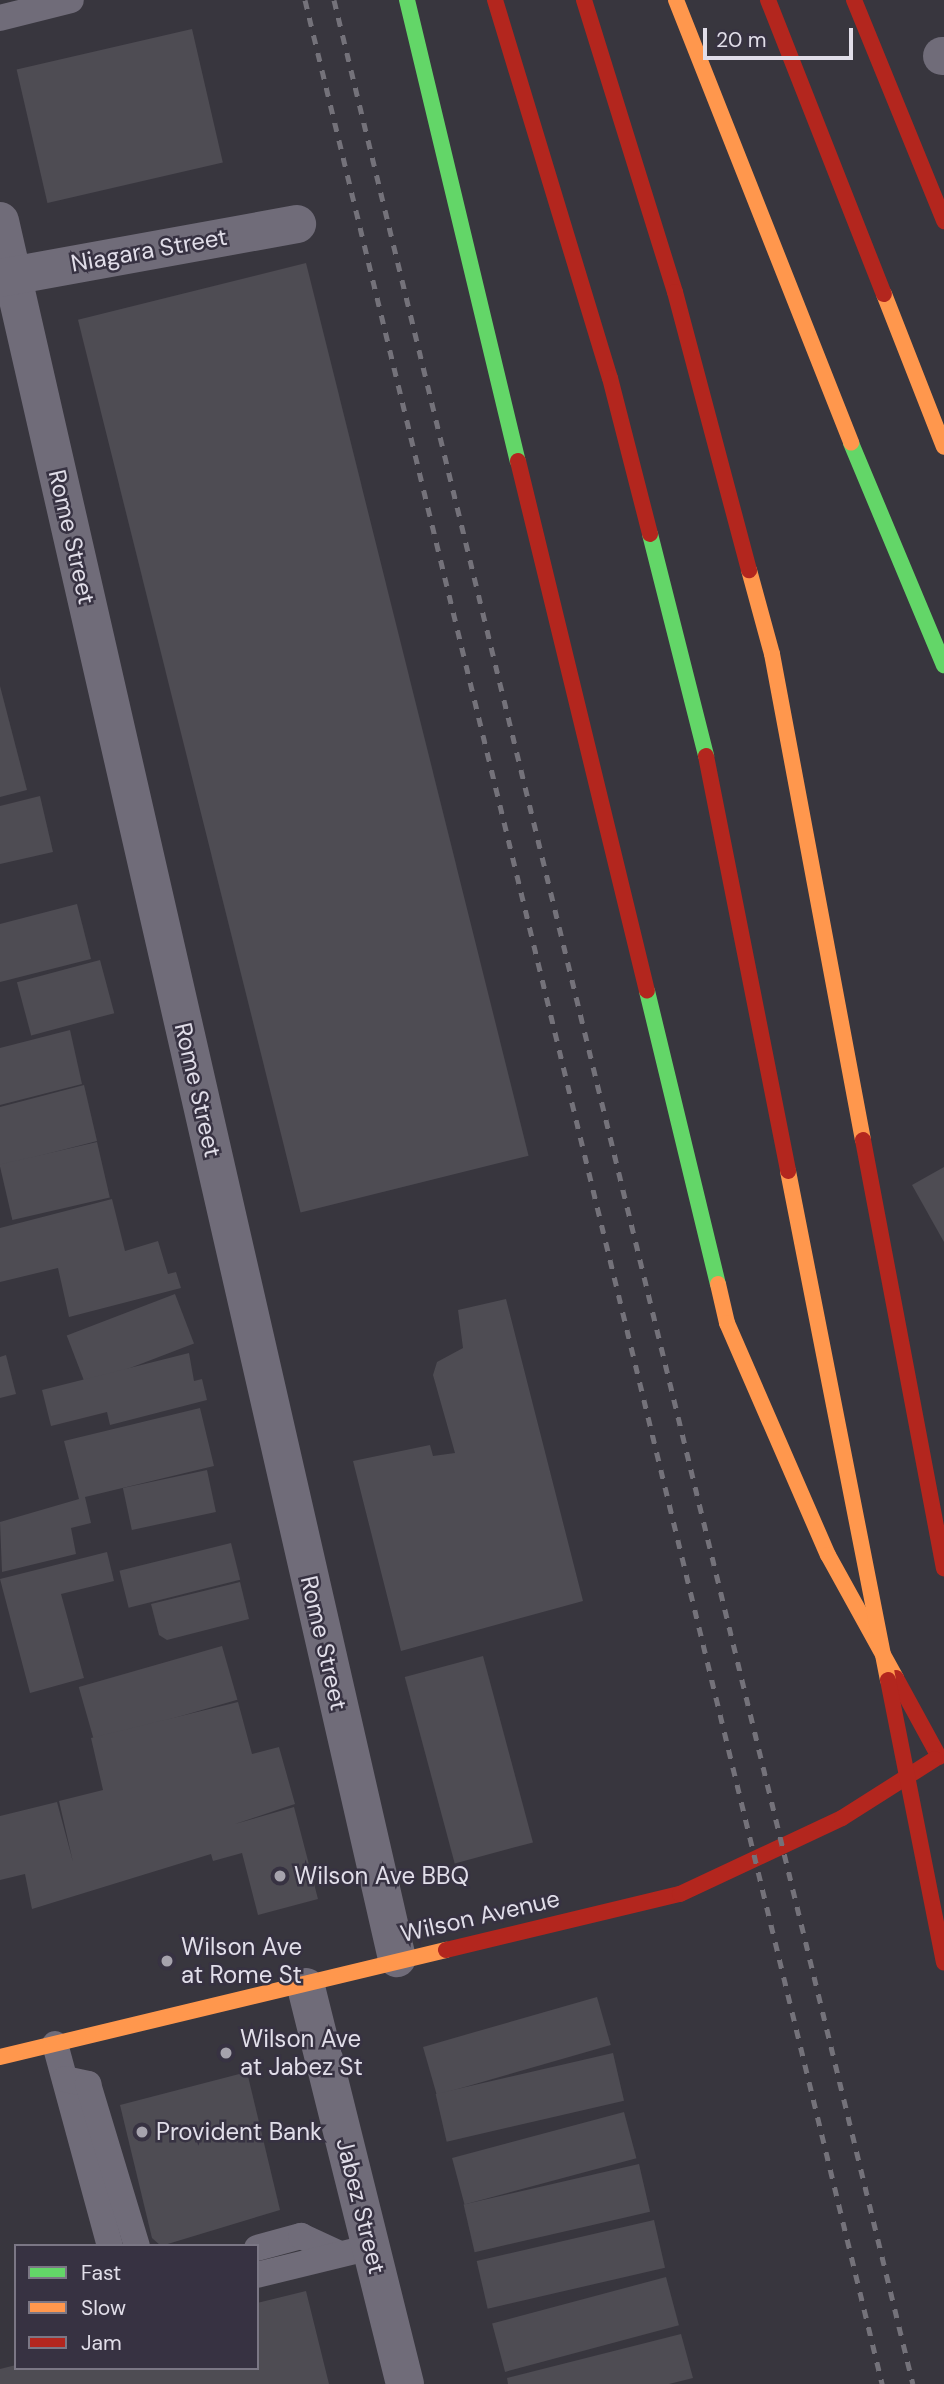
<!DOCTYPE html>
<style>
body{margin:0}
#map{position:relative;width:944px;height:2384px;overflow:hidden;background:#38363e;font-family:"DM Sans",sans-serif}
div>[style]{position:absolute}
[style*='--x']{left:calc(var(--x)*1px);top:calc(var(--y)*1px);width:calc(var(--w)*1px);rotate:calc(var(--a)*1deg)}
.building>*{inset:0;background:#4e4c53;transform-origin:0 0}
.lane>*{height:26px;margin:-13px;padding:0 13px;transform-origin:13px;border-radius:13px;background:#706c79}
.street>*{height:38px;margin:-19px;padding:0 19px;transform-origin:19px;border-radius:19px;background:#706c79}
.fast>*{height:16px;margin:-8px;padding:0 8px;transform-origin:8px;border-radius:8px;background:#63d668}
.slow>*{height:16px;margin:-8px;padding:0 8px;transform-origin:8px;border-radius:8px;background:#ff974d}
.jam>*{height:16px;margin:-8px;padding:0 8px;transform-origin:8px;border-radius:8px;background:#b3261e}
.rail>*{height:5px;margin-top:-2.5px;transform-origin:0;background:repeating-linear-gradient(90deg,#74727a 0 9px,transparent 0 18px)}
.slow-bridge>*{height:16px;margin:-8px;padding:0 8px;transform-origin:8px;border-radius:8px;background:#ff974d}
.jam-bridge>*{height:16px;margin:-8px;padding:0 8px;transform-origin:8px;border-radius:8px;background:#b3261e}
.dots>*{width:19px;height:19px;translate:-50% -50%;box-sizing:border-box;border:4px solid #373242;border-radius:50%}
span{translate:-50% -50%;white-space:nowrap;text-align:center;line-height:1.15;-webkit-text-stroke:5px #373242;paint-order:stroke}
.street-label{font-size:24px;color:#e1dee9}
.poi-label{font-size:24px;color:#e1dee9}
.left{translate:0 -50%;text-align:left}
.legend{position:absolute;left:14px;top:2244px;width:245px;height:126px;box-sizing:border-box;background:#373242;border:2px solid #7b7785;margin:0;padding:9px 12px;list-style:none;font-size:21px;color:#e1dee9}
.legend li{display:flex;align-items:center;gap:14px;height:35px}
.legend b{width:35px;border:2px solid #7b7785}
.scale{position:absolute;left:703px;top:28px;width:150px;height:32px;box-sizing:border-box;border:4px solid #e1dee9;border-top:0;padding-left:9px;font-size:21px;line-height:24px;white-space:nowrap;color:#e1dee9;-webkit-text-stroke:5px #373242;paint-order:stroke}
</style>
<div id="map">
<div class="building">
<i style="left:192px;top:29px;width:137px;height:180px;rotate:77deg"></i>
<i style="left:306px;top:263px;width:920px;height:235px;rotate:76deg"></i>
<i style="clip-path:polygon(0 686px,27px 790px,0 797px)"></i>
<i style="clip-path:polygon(40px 796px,53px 852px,0 864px,0 806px)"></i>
<i style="clip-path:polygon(77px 904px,91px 959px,0 982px,0 924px)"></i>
<i style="left:100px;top:960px;width:55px;height:86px;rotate:75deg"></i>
<i style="clip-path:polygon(70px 1030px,82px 1084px,0 1105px,0 1048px)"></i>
<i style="clip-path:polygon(84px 1085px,97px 1141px,0 1166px,0 1107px)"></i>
<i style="left:97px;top:1142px;width:57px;height:100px;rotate:77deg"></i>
<i style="clip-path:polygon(944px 1167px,944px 1242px,912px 1185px)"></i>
<i style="clip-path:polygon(112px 1199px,125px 1251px,158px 1241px,168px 1274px,176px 1272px,181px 1288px,69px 1317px,58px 1268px,0 1282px,0 1228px)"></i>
<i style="left:175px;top:1294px;width:53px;height:116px;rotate:69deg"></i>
<i style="clip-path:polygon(506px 1299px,583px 1601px,401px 1651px,353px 1461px,430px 1445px,433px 1456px,455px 1453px,433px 1375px,437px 1362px,463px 1348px,458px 1310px)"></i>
<i style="clip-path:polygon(189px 1353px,194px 1381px,202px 1379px,207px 1400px,110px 1425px,107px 1412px,51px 1426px,42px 1390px)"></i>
<i style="clip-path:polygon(6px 1355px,16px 1394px,0 1398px,0 1357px)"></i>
<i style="clip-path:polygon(200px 1408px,214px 1466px,85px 1497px,91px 1523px,71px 1528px,76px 1554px,2px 1572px,0 1522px,79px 1499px,64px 1441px)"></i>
<i style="left:207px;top:1470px;width:43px;height:86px;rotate:78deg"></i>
<i style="left:231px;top:1543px;width:38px;height:115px;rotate:76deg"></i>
<i style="clip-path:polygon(107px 1552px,114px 1581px,61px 1594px,84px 1678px,30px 1693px,0 1579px)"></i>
<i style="clip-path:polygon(240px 1582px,249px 1619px,167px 1640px,159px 1635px,151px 1604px)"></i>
<i style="left:222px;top:1646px;width:56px;height:149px;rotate:74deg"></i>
<i style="left:483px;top:1656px;width:193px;height:81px;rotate:75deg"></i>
<i style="clip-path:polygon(238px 1702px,252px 1754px,279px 1747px,295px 1804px,235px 1824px,294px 1807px,318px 1899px,258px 1915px,242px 1853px,213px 1861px,211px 1854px,32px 1909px,25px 1874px,0 1880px,0 1816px,57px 1802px,73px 1862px,59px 1801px,103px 1790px,91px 1738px)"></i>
<i style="left:597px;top:1997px;width:50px;height:181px;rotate:74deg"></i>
<i style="left:613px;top:2053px;width:49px;height:182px;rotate:77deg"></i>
<i style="clip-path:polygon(247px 2072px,280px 2210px,161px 2246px,152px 2238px,120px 2105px)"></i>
<i style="left:624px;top:2112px;width:48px;height:178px;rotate:75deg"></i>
<i style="left:639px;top:2164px;width:49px;height:180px;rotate:77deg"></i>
<i style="left:654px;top:2220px;width:49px;height:182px;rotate:77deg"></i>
<i style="left:666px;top:2277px;width:50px;height:180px;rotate:75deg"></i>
<i style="clip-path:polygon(306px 2291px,329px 2384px,0 2384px,0 2369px,16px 2365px,257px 2368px,257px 2303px)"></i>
<i style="clip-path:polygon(681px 2334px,693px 2378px,669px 2384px,508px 2384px,507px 2378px)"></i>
</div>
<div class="lane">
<i style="--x:0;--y:18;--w:73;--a:-14.2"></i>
<i style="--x:55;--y:2044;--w:209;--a:74.8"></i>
<i style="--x:65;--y:2079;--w:24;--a:12"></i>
<i style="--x:88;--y:2084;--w:169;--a:73.2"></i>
<i style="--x:257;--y:2248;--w:46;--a:-15.3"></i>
<i style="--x:301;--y:2236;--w:40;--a:25"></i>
<i style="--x:257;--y:2275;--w:117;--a:-13.8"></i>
</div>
<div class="street">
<i style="--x:942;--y:56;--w:2;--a:0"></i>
<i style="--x:0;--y:221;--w:1782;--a:77.13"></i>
<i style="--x:0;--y:278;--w:302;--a:-10.3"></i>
<i style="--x:306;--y:1987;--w:409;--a:76"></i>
</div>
<div class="fast">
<i style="--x:407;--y:0;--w:474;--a:76.5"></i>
<i style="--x:851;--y:443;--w:241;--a:67.3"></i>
<i style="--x:650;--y:534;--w:229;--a:75.8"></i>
<i style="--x:647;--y:991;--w:301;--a:76.4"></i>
</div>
<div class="slow">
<i style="--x:676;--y:0;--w:476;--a:68.4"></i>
<i style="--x:884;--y:294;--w:164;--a:68.6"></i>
<i style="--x:749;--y:570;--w:87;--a:74.7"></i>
<i style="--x:772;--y:654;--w:494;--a:79.4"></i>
<i style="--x:718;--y:1284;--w:40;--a:77"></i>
<i style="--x:727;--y:1323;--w:253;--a:66.5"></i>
<i style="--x:828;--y:1555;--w:141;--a:61.1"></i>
<i style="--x:0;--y:2057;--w:459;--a:-13.5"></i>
</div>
<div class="jam">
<i style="--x:495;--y:0;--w:395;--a:73.1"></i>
<i style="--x:610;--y:378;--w:161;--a:75.6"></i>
<i style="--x:584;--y:0;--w:306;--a:72.7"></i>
<i style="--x:675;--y:292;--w:288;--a:75.1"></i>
<i style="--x:768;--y:0;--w:316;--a:68.5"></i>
<i style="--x:854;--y:0;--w:239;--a:67.8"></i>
<i style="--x:518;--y:461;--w:545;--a:76.32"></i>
<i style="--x:863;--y:1140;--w:436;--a:79.3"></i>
<i style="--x:896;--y:1678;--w:90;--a:61.4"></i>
<i style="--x:446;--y:1950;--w:241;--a:-13.5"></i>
<i style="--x:680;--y:1894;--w:179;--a:-25.1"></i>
<i style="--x:842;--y:1818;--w:110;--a:-32.4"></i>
</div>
<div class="rail">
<i style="--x:305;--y:0;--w:2453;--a:76.39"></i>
<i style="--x:334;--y:0;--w:2453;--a:76.35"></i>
</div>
<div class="slow-bridge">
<i style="--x:788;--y:1171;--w:519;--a:78.89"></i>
</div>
<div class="jam-bridge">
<i style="--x:706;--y:756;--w:423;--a:78.8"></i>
<i style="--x:888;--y:1680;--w:288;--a:78.8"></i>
</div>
<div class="dots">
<i style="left:280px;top:1876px;background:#a6a3ad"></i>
<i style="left:167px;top:1961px;background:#a6a3ad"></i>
<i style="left:226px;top:2053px;background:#a6a3ad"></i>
<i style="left:142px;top:2132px;background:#a6a3ad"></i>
</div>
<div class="street-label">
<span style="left:149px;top:250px;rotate:-10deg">Niagara Street</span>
<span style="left:72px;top:537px;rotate:77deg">Rome Street</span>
<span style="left:198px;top:1090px;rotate:77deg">Rome Street</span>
<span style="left:324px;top:1643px;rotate:77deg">Rome Street</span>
<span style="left:480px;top:1916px;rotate:-13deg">Wilson Avenue</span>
<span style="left:361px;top:2206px;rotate:76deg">Jabez Street</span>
</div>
<div class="poi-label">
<span class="left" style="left:294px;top:1876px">Wilson Ave BBQ</span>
<span class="left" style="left:181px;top:1961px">Wilson Ave<br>at Rome St</span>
<span class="left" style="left:240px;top:2053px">Wilson Ave<br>at Jabez St</span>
<span class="left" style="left:156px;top:2132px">Provident Bank</span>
</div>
<ul class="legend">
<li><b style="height:9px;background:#63d668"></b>Fast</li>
<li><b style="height:9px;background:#ff974d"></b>Slow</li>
<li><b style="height:9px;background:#b3261e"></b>Jam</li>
</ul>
<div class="scale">20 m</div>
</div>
